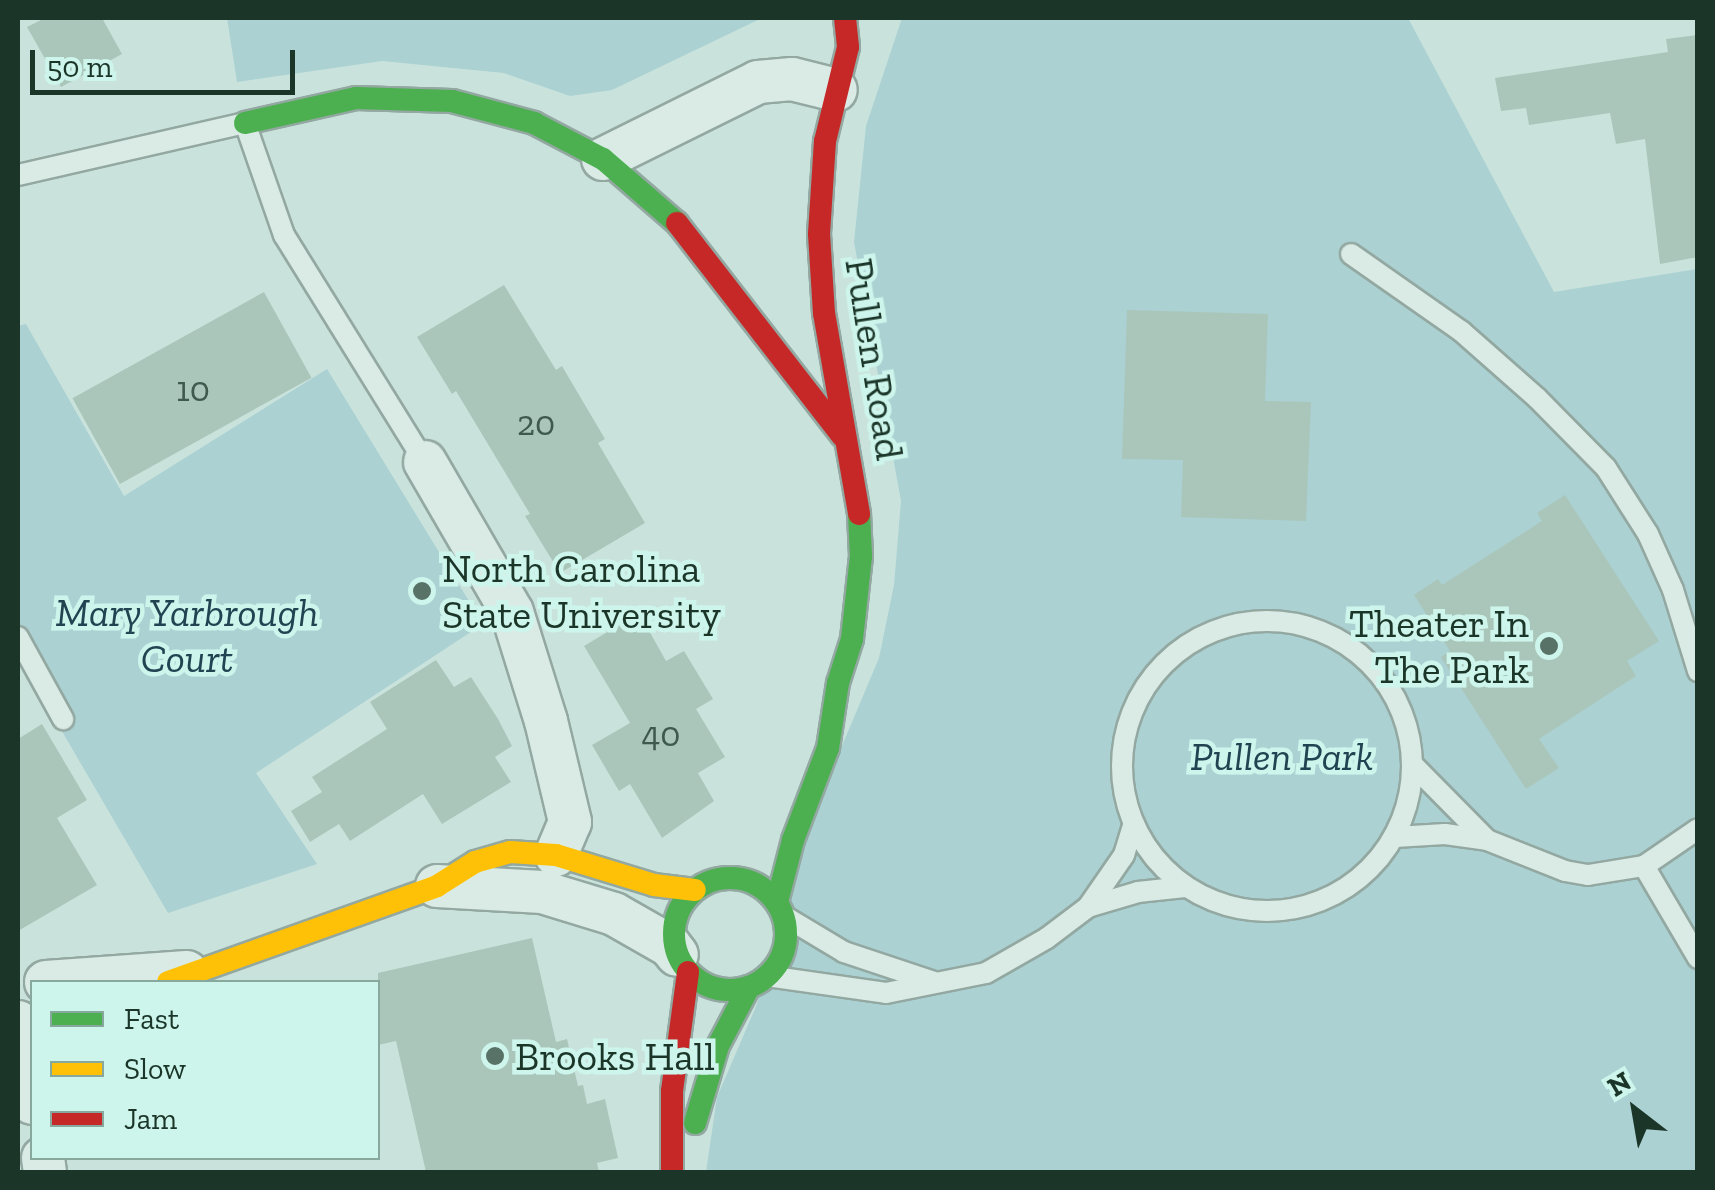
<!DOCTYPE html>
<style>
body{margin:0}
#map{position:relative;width:1715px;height:1190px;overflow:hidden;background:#c9e3dc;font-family:"Zilla Slab",serif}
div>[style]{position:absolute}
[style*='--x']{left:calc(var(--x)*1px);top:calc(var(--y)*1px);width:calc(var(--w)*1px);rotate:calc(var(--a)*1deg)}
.green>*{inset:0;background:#abd1d3}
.building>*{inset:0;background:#aac6ba;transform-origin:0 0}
.roads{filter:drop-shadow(2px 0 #93a8a1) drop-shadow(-2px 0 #93a8a1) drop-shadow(0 2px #93a8a1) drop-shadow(0 -2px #93a8a1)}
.lane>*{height:20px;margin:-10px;padding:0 10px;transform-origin:10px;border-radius:10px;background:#daebe6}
.lane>.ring{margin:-10px;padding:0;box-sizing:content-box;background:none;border:20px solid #daebe6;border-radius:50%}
.street>*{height:42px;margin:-21px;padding:0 21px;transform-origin:21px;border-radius:21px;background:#daebe6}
.fast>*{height:22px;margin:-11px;padding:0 11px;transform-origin:11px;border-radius:11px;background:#4caf50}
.fast>.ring{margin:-11px;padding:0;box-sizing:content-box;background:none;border:22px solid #4caf50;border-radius:50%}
.slow>*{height:22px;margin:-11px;padding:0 11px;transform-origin:11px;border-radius:11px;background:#ffc107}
.jam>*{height:22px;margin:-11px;padding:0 11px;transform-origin:11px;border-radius:11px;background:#c62828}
.dots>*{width:28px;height:28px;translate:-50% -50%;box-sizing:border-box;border:5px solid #cdf5eb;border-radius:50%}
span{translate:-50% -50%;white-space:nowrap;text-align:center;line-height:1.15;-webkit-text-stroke:9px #cdf5eb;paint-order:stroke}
.number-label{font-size:35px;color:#3f594d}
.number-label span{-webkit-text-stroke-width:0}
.street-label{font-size:40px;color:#1b3529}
.poi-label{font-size:40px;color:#1b3529}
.left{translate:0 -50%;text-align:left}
.right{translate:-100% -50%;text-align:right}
.park-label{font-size:40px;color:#224351;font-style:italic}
.frame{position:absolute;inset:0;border:20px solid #1b3529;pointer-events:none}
.legend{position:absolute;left:30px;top:980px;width:350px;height:180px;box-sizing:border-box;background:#cdf5eb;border:2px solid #86a89d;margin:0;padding:12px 18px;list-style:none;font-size:30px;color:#1b3529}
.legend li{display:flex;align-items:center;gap:20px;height:50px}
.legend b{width:50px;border:2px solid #86a89d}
.north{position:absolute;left:1585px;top:1060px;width:100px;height:100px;-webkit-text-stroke:8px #cdf5eb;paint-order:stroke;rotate:329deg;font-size:28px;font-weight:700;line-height:40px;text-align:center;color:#1b3529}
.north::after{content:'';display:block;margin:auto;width:35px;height:45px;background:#1b3529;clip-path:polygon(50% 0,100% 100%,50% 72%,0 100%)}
.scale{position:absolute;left:30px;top:50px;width:265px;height:45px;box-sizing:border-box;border:5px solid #1b3529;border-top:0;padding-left:12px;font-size:30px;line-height:35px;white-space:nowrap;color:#1b3529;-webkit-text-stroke:8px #cdf5eb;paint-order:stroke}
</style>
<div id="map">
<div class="green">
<i style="clip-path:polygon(227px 18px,762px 18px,612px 90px,570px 96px,504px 73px,382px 61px,237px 82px)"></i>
<i style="clip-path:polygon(902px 18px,1408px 18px,1554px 292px,1697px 269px,1697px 1172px,706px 1172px,717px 1097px,757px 1004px,806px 831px,879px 658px,894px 585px,901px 501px,854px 242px,866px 126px)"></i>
<i style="clip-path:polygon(26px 324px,124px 496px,327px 369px,483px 624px,256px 773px,317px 864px,168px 913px,18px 656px,18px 326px)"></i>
</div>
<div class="building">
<i style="clip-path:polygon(45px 18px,102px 18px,122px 54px,61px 87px,27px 27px)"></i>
<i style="clip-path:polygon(1698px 35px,1698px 257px,1660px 264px,1645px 139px,1616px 144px,1610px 113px,1529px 125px,1526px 108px,1501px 111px,1495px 78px,1668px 52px,1666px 39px)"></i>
<i style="clip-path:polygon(504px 285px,556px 370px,562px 366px,605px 439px,598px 443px,645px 523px,560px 573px,525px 516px,530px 514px,456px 391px,452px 394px,417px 337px)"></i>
<i style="left:264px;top:292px;width:98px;height:219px;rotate:61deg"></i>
<i style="clip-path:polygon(1127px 310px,1268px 314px,1265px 401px,1311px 402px,1306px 521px,1181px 517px,1183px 460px,1122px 459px)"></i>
<i style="clip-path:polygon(1565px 495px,1659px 641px,1627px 661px,1636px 676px,1539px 739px,1559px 768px,1526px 789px,1441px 657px,1450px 651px,1414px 595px,1438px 579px,1442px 585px,1542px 521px,1537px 513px)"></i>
<i style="clip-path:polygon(639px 613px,666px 661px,684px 651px,713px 699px,696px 709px,725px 757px,698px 773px,714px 801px,662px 838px,630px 784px,619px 791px,592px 745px,630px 723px,584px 646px)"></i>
<i style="clip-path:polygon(436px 660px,454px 687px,471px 677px,498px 719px,512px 746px,495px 757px,511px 782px,442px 824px,423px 794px,350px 841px,339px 824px,310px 842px,291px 811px,322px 792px,312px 777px,387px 729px,370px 702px)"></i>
<i style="clip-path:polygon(42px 724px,87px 800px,57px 818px,97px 885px,18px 931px,18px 739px)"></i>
<i style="clip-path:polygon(532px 938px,556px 1042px,567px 1039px,578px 1086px,583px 1085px,587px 1104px,605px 1099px,618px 1158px,597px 1163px,599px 1172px,426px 1172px,396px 1041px,378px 1045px,378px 973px)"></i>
</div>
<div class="roads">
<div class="lane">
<i style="--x:18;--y:175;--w:233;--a:-12.9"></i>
<i style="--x:245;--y:123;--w:119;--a:70.8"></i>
<i style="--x:284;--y:235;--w:267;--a:58.2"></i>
<i style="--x:1351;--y:254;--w:134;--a:35"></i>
<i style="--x:1461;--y:331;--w:101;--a:41.4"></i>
<i style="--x:1537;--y:398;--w:98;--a:45.4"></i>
<i style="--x:1606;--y:468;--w:78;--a:57.5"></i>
<i style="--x:1648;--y:534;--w:61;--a:65.9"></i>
<i style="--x:1673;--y:590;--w:85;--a:72.8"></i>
<i class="ring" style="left:1122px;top:621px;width:270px;height:270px"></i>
<i style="--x:18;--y:637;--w:94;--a:61.2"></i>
<i style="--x:1414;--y:766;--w:103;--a:45.4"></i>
<i style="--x:1395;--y:837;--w:50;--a:-3.4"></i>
<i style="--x:1445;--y:834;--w:42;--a:8.1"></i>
<i style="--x:1487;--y:840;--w:84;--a:21.7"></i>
<i style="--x:1565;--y:871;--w:23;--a:10"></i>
<i style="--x:1588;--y:875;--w:57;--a:-9.1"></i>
<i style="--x:1644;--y:866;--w:65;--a:-34.4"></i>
<i style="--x:1644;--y:866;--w:107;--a:59.6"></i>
<i style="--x:1088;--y:907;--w:52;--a:-16.7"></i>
<i style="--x:1138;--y:892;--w:47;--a:-6.1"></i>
<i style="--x:784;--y:916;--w:70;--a:31"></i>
<i style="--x:844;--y:952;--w:95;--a:18.4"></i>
<i style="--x:767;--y:976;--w:120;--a:8.1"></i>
<i style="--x:886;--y:993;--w:102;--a:-11.3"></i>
<i style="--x:986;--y:973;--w:70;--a:-29.8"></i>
<i style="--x:1047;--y:938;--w:51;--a:-37.1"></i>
<i style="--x:1088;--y:907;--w:63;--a:-55.3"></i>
<i style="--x:1124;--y:855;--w:31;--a:-73"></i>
</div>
<div class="street">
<i style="--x:603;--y:159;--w:173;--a:-26.4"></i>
<i style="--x:758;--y:82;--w:34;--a:-5"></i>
<i style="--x:792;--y:79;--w:45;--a:14"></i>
<i style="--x:425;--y:462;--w:173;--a:59.9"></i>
<i style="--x:512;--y:612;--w:114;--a:72.7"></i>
<i style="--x:546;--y:721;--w:104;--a:76.6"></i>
<i style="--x:570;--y:822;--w:36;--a:113"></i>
<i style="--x:437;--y:886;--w:105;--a:3.3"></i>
<i style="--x:542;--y:892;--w:75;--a:17"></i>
<i style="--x:614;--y:914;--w:64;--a:29.7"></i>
<i style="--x:670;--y:946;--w:11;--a:52"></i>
<i style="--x:46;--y:982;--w:141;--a:-4.1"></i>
<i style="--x:18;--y:1022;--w:82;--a:80.2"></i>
<i style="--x:43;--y:1158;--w:14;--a:82"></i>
</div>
<div class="fast">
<i style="--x:245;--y:123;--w:114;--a:-12.7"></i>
<i style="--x:356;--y:98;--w:96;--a:1.8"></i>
<i style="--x:452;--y:101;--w:85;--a:15"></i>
<i style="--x:534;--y:123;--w:78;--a:27.6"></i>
<i style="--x:603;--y:159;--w:98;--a:40.9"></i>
<i class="ring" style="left:674px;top:878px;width:90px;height:90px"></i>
<i style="--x:777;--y:902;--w:64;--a:-75.5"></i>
<i style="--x:793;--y:840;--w:98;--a:-69.2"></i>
<i style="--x:828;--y:748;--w:66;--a:-81.3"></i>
<i style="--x:838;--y:683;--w:46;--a:-72.3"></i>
<i style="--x:852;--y:639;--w:83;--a:-83.8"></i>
<i style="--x:861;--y:556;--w:42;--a:-92.7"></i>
<i style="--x:695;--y:1123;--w:80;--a:-73.4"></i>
<i style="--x:718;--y:1046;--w:67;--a:-62.3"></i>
</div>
<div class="slow">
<i style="--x:168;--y:982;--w:286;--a:-19.6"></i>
<i style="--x:437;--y:886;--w:45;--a:-32.3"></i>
<i style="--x:475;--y:862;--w:36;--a:-16"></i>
<i style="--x:510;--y:852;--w:46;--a:3.7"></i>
<i style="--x:556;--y:855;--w:102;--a:17"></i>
<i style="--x:654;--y:885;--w:41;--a:7"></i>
</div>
<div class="jam">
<i style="--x:845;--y:18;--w:29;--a:84"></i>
<i style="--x:848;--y:47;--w:97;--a:103.7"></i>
<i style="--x:825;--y:141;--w:93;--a:93.7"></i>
<i style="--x:819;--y:234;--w:79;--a:86.4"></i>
<i style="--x:824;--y:313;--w:204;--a:80.1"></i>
<i style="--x:677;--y:223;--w:269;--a:52.2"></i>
<i style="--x:672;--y:1172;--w:81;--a:-90"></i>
<i style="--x:672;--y:1091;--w:120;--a:-82.3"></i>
</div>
</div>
<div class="dots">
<i style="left:422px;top:591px;background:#587268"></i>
<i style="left:1549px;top:646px;background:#587268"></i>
<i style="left:495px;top:1056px;background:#587268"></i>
</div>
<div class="number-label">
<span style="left:193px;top:389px">10</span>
<span style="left:536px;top:423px">20</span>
<span style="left:661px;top:734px">40</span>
</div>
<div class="street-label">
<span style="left:875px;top:359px;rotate:81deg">Pullen Road</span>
</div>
<div class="poi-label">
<span class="left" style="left:442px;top:591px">North Carolina<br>State University</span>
<span class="right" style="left:1529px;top:646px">Theater In<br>The Park</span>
<span class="left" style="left:515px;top:1056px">Brooks Hall</span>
</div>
<div class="park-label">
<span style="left:187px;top:635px">Mary Yarbrough<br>Court</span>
<span style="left:1282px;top:756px">Pullen Park</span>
</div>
<div class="frame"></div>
<ul class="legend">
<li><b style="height:12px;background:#4caf50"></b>Fast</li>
<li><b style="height:12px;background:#ffc107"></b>Slow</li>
<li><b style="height:12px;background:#c62828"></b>Jam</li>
</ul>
<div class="north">N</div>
<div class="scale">50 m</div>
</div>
